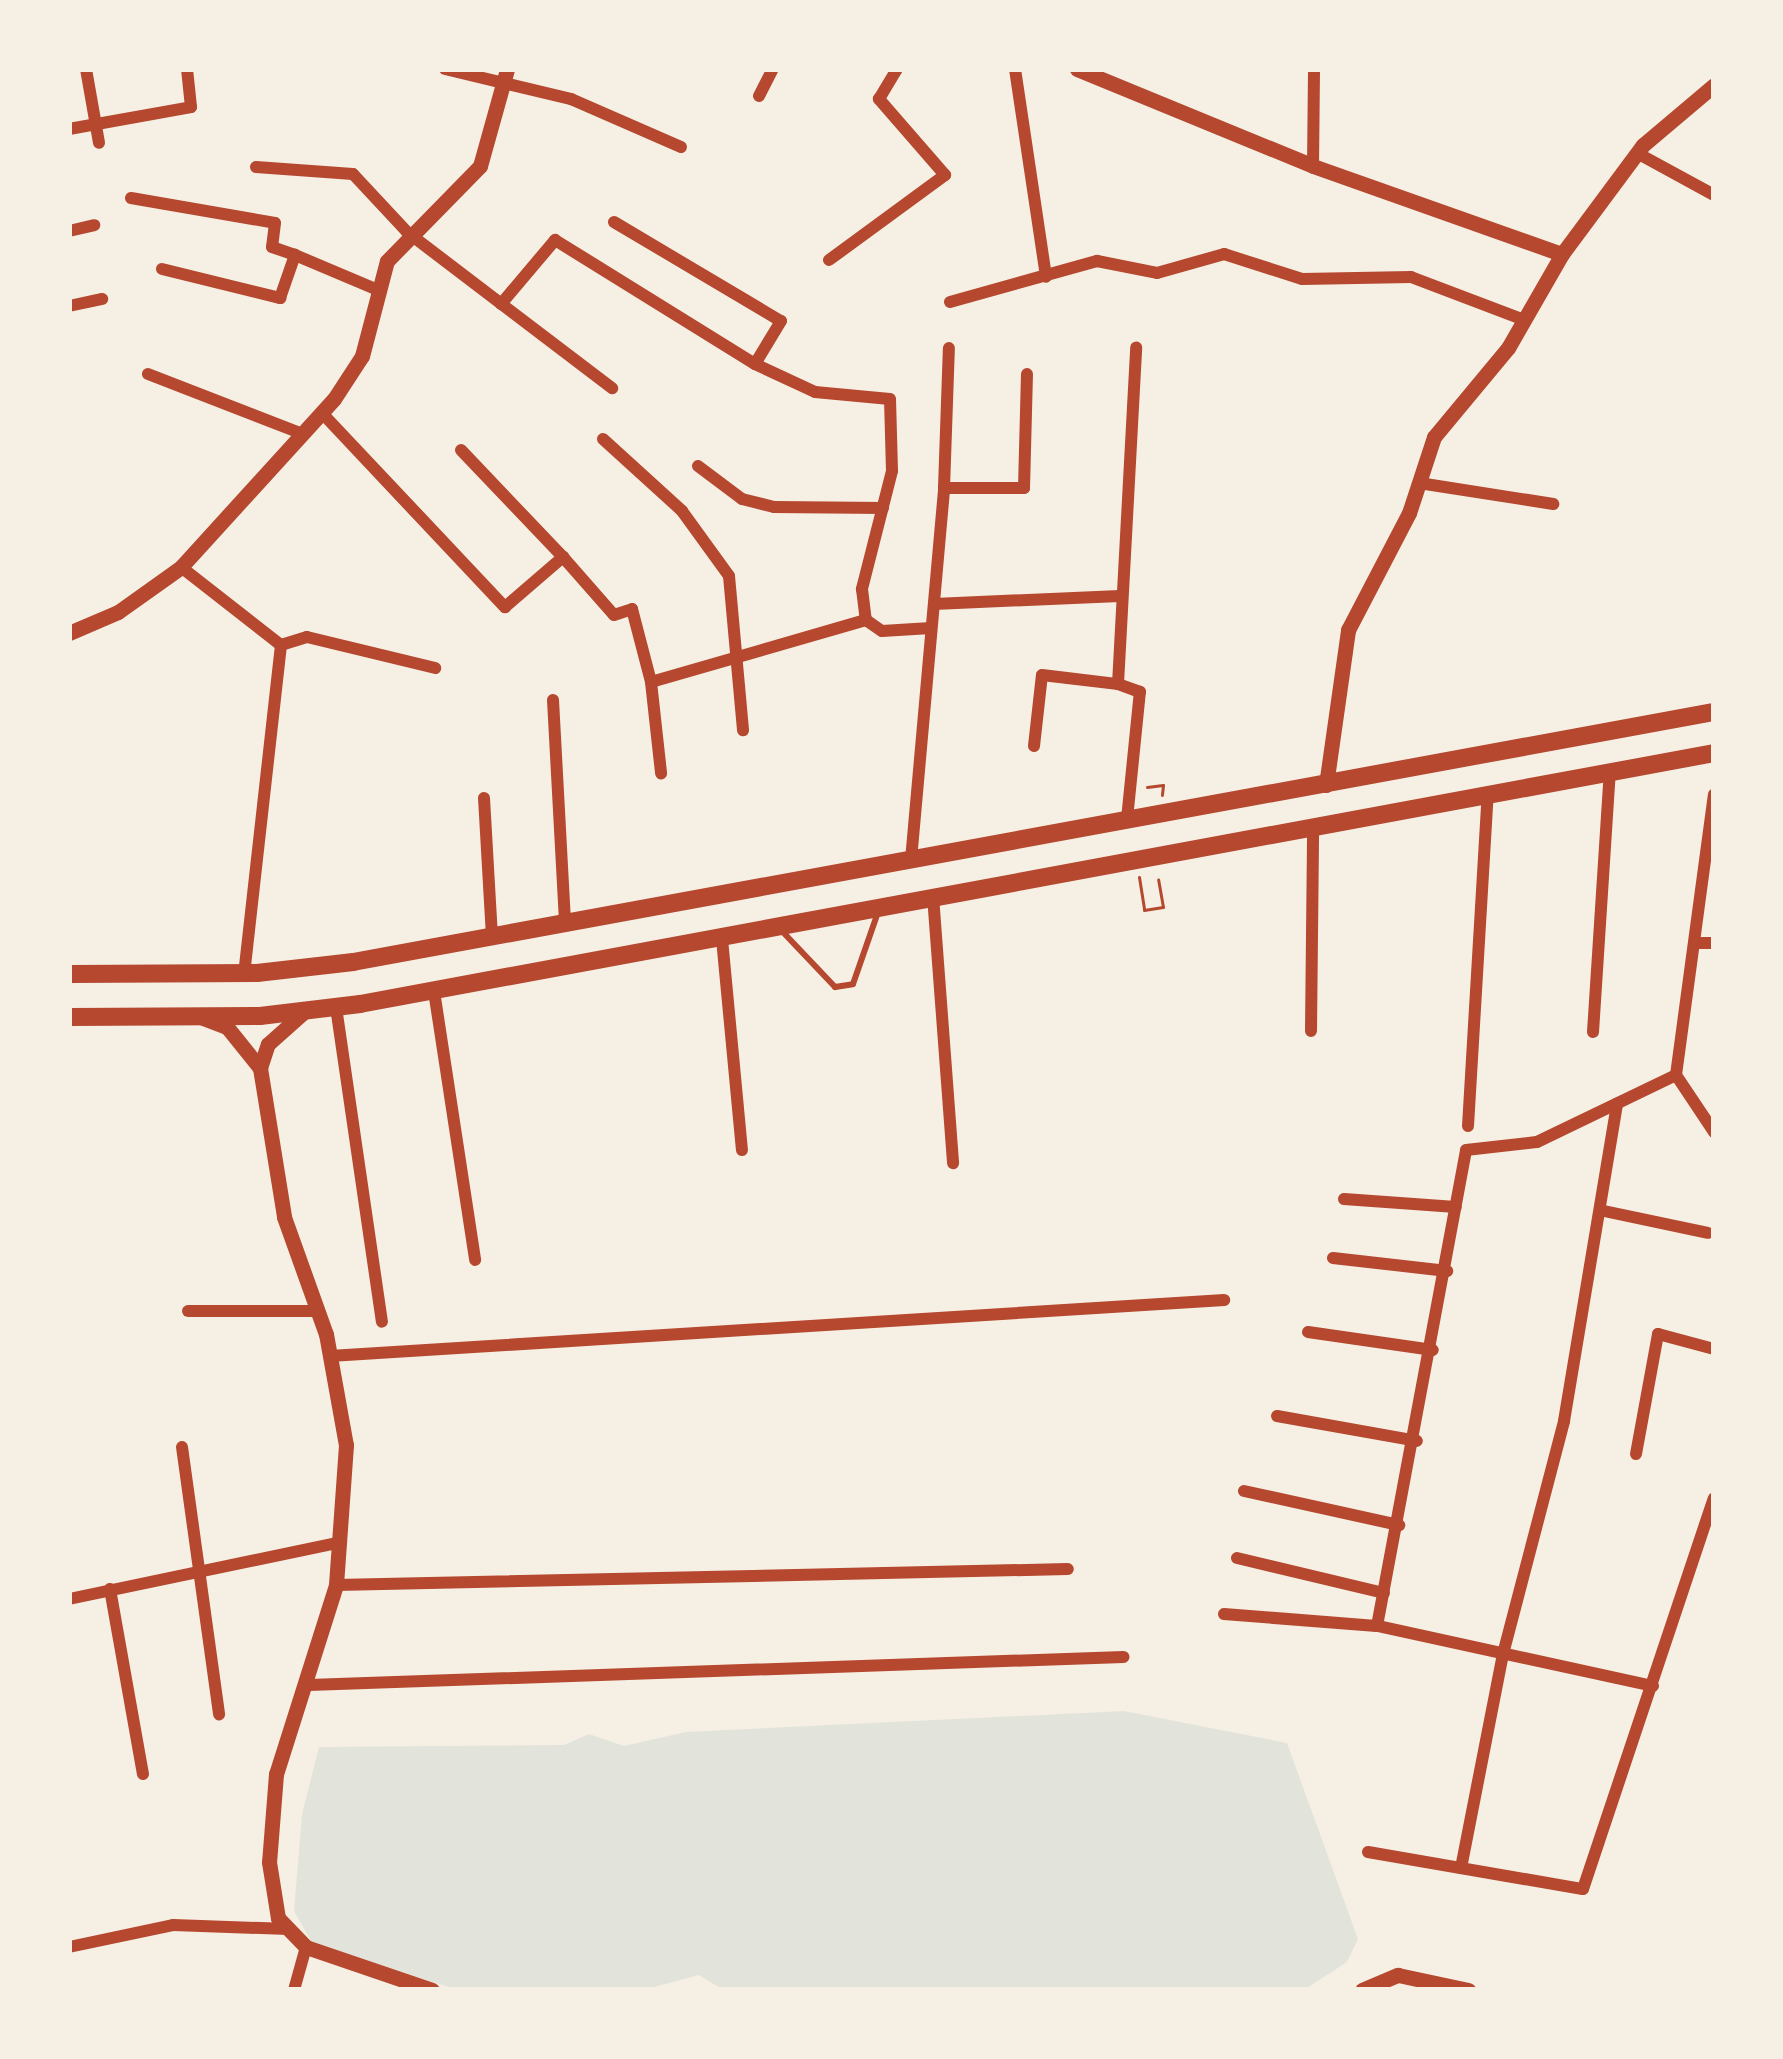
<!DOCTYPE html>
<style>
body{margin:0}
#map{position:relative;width:1783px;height:2059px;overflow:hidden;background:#f6efe4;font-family:"Fira Sans Condensed",sans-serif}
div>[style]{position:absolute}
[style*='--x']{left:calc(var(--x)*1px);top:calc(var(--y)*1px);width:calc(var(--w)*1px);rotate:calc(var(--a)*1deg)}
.green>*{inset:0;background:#e2e4dc}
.path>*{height:3px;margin:-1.5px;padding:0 1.5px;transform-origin:1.5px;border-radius:1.5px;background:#b5482f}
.service>*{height:6px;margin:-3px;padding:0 3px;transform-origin:3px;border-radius:3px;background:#b5482f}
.minor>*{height:12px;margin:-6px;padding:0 6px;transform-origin:6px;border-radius:6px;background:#b5482f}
.tertiary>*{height:15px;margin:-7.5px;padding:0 7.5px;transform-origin:7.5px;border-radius:7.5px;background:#b5482f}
.trunk>*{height:18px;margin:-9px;padding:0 9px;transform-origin:9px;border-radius:9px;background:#b5482f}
span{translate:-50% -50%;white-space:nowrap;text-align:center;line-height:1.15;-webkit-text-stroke:9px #f6efe4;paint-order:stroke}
.frame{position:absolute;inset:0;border:72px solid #f6efe4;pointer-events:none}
</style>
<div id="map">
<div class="green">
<i style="clip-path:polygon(1124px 1711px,1287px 1743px,1358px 1939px,1347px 1962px,1304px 1990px,723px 1990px,699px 1975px,643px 1990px,458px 1990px,312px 1943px,294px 1911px,302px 1814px,319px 1747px,564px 1745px,589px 1734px,624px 1746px,686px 1732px)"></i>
</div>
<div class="path">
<i style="--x:1147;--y:787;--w:16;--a:-7"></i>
<i style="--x:1163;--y:785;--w:10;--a:96"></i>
<i style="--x:1139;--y:877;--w:33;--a:81"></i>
<i style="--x:1144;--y:910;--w:19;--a:-9"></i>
<i style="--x:1163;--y:907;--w:28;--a:-100"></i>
</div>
<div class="service">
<i style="--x:780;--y:929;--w:80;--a:46.5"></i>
<i style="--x:835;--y:987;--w:18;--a:-9"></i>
<i style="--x:853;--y:984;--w:73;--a:-70.8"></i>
</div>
<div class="minor">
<i style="--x:86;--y:69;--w:75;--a:80"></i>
<i style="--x:445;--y:69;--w:130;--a:13.4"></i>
<i style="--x:571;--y:99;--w:120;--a:23.6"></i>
<i style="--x:1015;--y:69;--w:210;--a:81.5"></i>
<i style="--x:759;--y:96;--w:30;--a:-63"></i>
<i style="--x:69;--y:129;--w:124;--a:-10.2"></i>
<i style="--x:191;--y:107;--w:38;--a:-96"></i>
<i style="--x:1637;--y:153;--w:88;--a:28.6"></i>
<i style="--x:1313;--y:166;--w:97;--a:-89.4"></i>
<i style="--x:256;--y:167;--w:97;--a:4.1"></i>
<i style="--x:353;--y:174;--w:79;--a:47"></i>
<i style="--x:407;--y:232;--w:258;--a:37.3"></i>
<i style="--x:131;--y:198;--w:146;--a:9.8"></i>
<i style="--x:275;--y:223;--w:24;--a:97"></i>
<i style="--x:272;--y:247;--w:24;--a:19"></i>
<i style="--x:614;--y:222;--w:194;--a:30.7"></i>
<i style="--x:781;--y:321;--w:50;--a:121.2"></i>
<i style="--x:69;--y:231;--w:26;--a:-13"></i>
<i style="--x:829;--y:260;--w:144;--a:-36.2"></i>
<i style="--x:945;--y:175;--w:101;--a:-131"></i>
<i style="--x:879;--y:99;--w:35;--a:-59"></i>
<i style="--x:162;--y:269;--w:122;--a:13.8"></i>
<i style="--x:280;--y:298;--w:46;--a:-70.8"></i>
<i style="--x:295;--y:255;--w:90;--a:22.9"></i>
<i style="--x:950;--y:302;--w:153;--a:-15.6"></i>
<i style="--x:1097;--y:261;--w:61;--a:11.3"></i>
<i style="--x:1157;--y:273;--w:70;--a:-15.8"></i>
<i style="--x:1224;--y:254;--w:82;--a:17.8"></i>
<i style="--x:1302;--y:279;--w:109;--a:-1.1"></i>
<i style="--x:1411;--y:277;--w:121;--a:20.8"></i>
<i style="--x:501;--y:304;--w:84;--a:-49.8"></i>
<i style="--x:555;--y:240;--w:235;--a:31.8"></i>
<i style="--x:755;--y:364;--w:66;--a:25"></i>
<i style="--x:815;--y:392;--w:75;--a:5.3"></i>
<i style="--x:890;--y:399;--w:72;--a:88.4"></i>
<i style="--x:892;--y:471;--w:122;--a:104.3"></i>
<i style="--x:862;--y:589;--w:31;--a:83"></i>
<i style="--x:69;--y:306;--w:34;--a:-12"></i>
<i style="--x:148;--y:374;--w:166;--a:21.2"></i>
<i style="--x:322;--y:413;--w:267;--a:46.7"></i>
<i style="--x:505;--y:607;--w:77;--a:-40.8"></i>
<i style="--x:563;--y:557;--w:77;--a:48.7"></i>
<i style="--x:614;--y:615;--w:19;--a:-18"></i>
<i style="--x:632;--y:609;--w:75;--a:75.4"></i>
<i style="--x:651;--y:682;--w:224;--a:-16.1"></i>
<i style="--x:866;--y:620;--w:19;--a:35"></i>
<i style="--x:882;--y:631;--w:49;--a:-3.5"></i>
<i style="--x:603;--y:439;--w:107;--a:42.3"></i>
<i style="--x:682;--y:511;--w:80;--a:54.1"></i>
<i style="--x:729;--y:576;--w:155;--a:84.8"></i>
<i style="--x:461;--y:450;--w:148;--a:46.4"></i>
<i style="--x:698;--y:466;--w:55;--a:36.9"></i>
<i style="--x:742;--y:499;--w:33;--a:14"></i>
<i style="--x:774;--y:507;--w:109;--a:0.5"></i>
<i style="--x:1419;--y:483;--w:136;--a:8.9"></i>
<i style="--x:944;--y:488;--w:80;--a:0"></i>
<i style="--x:1024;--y:488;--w:114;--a:-88.5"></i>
<i style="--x:181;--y:567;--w:127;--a:38"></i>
<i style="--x:281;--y:645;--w:331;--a:96.4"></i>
<i style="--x:934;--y:604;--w:186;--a:-2.5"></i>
<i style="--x:281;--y:645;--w:27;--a:-17"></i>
<i style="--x:307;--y:637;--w:132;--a:13.6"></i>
<i style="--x:651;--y:682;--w:92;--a:83.7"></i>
<i style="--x:553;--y:700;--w:225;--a:86.9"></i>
<i style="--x:1034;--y:746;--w:71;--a:-83.6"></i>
<i style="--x:1042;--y:675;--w:77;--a:6.8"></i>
<i style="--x:484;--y:798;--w:140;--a:86.7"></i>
<i style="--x:1127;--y:819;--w:128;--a:-84.2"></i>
<i style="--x:1140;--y:692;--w:23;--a:-160"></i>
<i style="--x:1118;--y:684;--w:337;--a:-86.9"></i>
<i style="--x:911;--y:860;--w:373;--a:-84.9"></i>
<i style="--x:944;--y:488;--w:140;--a:-88"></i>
<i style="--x:933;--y:896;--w:268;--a:85.7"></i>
<i style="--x:722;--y:939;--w:212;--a:84.6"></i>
<i style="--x:1695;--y:943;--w:19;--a:0"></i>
<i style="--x:434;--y:991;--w:272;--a:81.3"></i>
<i style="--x:336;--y:1007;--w:318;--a:81.7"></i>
<i style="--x:1311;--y:1031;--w:205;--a:-89.4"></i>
<i style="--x:1593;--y:1032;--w:261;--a:-86.3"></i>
<i style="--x:1676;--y:1075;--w:69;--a:56.3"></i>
<i style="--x:1468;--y:1126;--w:333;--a:-86.6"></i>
<i style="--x:1344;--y:1199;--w:112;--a:4.1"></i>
<i style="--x:1604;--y:1211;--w:106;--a:11.9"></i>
<i style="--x:1333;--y:1258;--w:115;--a:6.5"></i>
<i style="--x:188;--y:1311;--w:129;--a:0"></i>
<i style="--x:1308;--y:1332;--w:126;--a:8.2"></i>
<i style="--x:330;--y:1356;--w:896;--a:-3.58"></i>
<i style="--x:1277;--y:1416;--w:142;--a:10.1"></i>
<i style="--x:182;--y:1447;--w:270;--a:82.1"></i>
<i style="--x:1636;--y:1454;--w:122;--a:-79.6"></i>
<i style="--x:1658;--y:1334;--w:58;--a:15"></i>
<i style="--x:1244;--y:1491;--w:159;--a:12.4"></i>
<i style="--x:1237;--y:1558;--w:151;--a:13.4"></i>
<i style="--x:336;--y:1585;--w:732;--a:-1.25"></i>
<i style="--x:110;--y:1589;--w:188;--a:79.9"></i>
<i style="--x:69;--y:1599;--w:278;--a:-11.8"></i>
<i style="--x:1224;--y:1614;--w:153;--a:4.5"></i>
<i style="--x:309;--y:1685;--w:815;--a:-1.97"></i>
<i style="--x:1653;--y:1686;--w:282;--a:-167.7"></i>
<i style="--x:1377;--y:1626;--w:484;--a:-79.4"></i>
<i style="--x:1466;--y:1150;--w:71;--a:-6.4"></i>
<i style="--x:1537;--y:1142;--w:154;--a:-25.7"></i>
<i style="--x:1676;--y:1075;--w:283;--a:-82.3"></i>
<i style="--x:1368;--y:1852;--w:218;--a:9.8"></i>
<i style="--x:1583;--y:1889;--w:412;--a:-71.5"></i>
<i style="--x:1461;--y:1868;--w:218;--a:-78.9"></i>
<i style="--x:1503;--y:1654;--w:241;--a:-75.3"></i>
<i style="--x:1564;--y:1421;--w:322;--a:-80.5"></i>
<i style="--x:69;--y:1947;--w:106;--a:-11.9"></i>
<i style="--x:173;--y:1925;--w:116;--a:2"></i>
<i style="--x:294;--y:1990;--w:45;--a:-74.4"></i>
</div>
<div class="tertiary">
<i style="--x:1077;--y:69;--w:255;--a:22.3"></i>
<i style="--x:1313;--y:166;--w:264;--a:19.5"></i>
<i style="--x:69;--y:633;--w:53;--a:-23.2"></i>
<i style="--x:118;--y:612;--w:77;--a:-35.5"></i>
<i style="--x:181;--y:567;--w:227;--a:-47.7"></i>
<i style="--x:334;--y:399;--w:51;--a:-56.9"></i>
<i style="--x:362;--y:356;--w:98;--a:-75.3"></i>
<i style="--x:387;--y:261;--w:133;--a:-45.6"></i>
<i style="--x:480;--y:166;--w:101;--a:-74.4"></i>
<i style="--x:1326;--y:785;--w:157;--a:-81.9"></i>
<i style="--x:1348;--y:630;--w:132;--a:-62.5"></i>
<i style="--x:1409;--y:513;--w:80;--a:-71.8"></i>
<i style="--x:1434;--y:437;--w:116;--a:-50.3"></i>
<i style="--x:1508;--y:348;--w:108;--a:-60.1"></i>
<i style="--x:1562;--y:254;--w:136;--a:-53.4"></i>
<i style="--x:1643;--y:145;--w:93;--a:-40.2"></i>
<i style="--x:203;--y:1018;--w:26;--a:21"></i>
<i style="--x:227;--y:1027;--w:53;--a:51.2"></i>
<i style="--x:260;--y:1068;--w:151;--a:80.8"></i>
<i style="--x:284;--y:1217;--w:124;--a:70.3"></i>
<i style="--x:326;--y:1334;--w:113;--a:79.8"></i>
<i style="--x:346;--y:1445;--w:140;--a:94.1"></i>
<i style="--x:336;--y:1585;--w:198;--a:107.6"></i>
<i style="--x:276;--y:1774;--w:88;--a:94.5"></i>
<i style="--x:269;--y:1862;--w:57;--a:80.9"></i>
<i style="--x:278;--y:1918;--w:40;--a:46"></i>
<i style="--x:306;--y:1947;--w:133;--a:18.8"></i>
<i style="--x:260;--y:1068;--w:25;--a:-72"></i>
<i style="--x:268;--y:1044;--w:50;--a:-41.7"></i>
<i style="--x:1362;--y:1990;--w:39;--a:-23"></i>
<i style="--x:1398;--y:1975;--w:72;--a:12.1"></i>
</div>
<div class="trunk">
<i style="--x:69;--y:974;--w:188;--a:-0.3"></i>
<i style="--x:257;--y:973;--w:97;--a:-6.5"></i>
<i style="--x:353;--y:962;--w:1384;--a:-10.41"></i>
<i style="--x:69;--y:1017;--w:191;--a:-0.3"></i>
<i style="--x:260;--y:1016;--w:101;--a:-6.8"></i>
<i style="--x:360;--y:1004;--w:1377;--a:-10.5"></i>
</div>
<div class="frame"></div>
</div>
